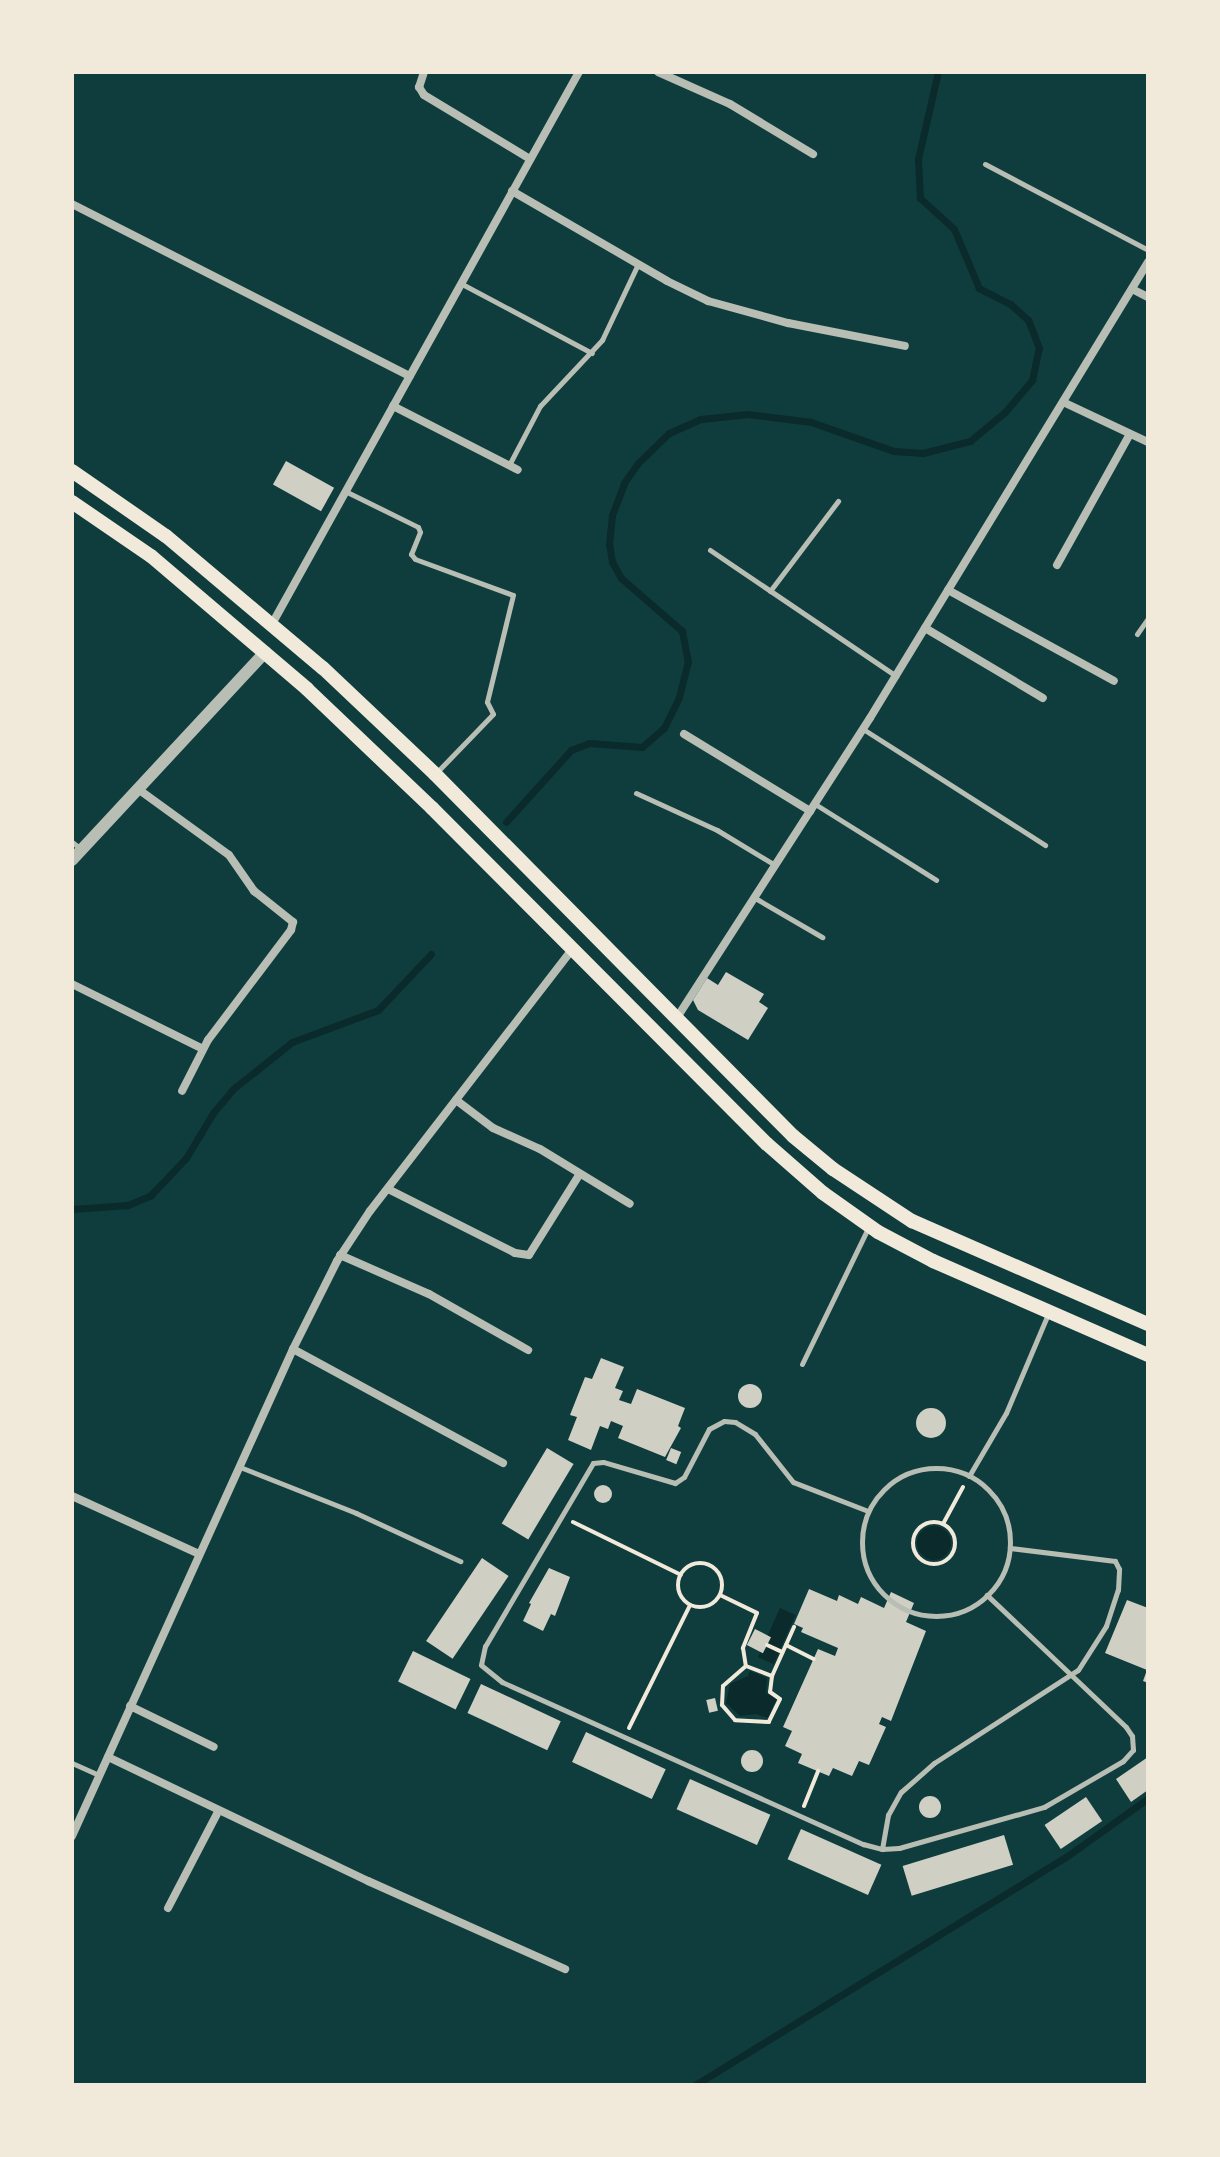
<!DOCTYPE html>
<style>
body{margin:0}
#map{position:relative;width:1220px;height:2157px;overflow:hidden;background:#0f3d3e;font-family:"DM Sans",sans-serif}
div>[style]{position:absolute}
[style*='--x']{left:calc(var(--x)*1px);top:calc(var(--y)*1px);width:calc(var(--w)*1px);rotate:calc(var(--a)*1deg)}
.water>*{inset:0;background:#0a2a2b;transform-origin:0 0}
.round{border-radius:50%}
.stream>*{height:7px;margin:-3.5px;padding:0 3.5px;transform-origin:3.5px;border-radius:3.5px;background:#0a2a2b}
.building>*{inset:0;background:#cfcfc3;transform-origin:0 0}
.path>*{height:4px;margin:-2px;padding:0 2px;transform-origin:2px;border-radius:2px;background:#f1e9da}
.path>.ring{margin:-2px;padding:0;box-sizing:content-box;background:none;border:4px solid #f1e9da;border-radius:50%}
.service>*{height:5px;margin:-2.5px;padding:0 2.5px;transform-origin:2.5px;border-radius:2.5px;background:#b8beb3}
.service>.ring{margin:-2.5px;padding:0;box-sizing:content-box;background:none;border:5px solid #b8beb3;border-radius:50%}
.minor>*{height:8px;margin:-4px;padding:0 4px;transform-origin:4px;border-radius:4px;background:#b8beb3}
.tertiary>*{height:12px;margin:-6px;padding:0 6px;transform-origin:6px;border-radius:6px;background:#b8beb3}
.secondary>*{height:14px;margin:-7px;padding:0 7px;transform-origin:7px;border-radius:7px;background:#f1e9da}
span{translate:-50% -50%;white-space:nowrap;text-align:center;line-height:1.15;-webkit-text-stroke:8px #f1e9da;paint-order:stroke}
.frame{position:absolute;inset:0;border:74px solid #f1e9da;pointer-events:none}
</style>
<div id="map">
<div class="water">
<i class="round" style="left:917px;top:1526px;width:34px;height:34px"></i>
<i style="left:780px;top:1608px;width:17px;height:54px;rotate:24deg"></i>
<i style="clip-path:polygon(750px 1671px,767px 1678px,766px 1693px,777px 1698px,768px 1718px,756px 1714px,740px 1716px,726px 1703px,730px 1684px,748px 1676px)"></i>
</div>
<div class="stream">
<i style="--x:506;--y:822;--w:97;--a:-47.9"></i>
<i style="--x:571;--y:750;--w:19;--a:-21"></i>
<i style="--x:589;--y:743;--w:53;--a:4.3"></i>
<i style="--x:642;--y:747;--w:29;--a:-41"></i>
<i style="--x:664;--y:728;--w:34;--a:-64"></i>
<i style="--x:679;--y:697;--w:36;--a:-76"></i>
<i style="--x:688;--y:662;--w:32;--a:-101"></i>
<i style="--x:682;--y:631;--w:81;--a:-139"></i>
<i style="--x:621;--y:578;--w:18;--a:-119"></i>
<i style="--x:612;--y:562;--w:18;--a:-99"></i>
<i style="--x:609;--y:544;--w:29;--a:-84"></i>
<i style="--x:612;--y:515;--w:34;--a:-69"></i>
<i style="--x:624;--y:483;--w:24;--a:-55"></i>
<i style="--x:638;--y:463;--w:43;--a:-44.1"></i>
<i style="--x:669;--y:433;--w:35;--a:-24"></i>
<i style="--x:701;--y:419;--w:47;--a:-6.1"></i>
<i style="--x:748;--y:414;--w:64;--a:7.2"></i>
<i style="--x:811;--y:422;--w:88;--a:19.3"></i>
<i style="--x:894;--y:451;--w:29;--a:4"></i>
<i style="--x:923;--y:453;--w:49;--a:-14.3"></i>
<i style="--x:970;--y:441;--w:45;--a:-39.6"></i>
<i style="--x:1005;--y:412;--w:42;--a:-49.8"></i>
<i style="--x:1032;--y:380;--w:33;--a:-78"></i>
<i style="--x:1039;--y:348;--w:30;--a:-111"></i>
<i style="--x:1028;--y:320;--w:24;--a:-138"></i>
<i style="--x:1010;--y:304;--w:35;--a:-153"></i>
<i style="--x:979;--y:288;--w:64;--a:-113"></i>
<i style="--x:954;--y:229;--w:46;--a:-137.6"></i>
<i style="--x:920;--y:198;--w:39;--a:-93"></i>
<i style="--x:918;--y:159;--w:89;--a:-77.1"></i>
<i style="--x:72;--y:1209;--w:56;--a:-4.1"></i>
<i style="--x:128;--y:1205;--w:25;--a:-23"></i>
<i style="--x:151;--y:1195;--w:51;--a:-46.6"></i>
<i style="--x:186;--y:1158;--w:52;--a:-59"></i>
<i style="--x:213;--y:1113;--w:31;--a:-50"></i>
<i style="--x:233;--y:1089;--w:75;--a:-38.5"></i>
<i style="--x:292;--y:1042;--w:92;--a:-20.4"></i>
<i style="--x:378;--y:1010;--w:77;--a:-46.6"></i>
<i style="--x:695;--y:2085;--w:435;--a:-31.6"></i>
<i style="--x:1066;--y:1857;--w:101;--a:-35.7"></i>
</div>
<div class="building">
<i style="left:286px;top:461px;width:55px;height:27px;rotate:29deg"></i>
<i style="clip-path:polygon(726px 972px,764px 994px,759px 1002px,768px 1008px,748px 1040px,698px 1010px,693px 1000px,707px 978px,718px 985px)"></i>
<i style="clip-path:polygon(601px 1358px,624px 1367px,615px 1388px,623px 1391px,619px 1400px,631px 1404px,637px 1389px,685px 1408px,678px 1426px,681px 1428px,665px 1457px,618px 1438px,623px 1426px,611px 1421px,608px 1429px,600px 1426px,591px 1450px,568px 1440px,577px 1417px,570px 1415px,585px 1377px,592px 1379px)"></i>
<i class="round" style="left:738px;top:1384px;width:24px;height:24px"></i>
<i class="round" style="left:916px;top:1408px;width:30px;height:30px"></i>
<i style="left:547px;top:1448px;width:31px;height:88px;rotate:31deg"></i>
<i style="left:671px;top:1448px;width:11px;height:13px;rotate:22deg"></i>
<i class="round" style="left:594px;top:1485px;width:18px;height:18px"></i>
<i style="left:482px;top:1558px;width:32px;height:100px;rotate:34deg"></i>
<i style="clip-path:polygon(549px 1568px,570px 1577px,555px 1616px,551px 1614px,543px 1631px,523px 1621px,531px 1604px,529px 1603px)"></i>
<i style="clip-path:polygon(809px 1589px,837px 1601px,839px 1595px,858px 1604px,861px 1597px,884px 1608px,891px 1592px,914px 1603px,906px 1622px,926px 1631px,891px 1721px,882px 1717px,879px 1724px,886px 1727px,869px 1765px,859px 1761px,852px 1776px,833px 1768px,829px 1776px,798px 1763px,802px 1754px,785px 1746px,792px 1731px,783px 1727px,818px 1649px,835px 1656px,838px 1648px,801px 1632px,803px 1628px,794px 1624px)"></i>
<i style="clip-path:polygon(1127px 1600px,1148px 1608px,1148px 1683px,1143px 1681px,1147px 1670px,1105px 1653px)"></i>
<i style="left:755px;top:1629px;width:18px;height:18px;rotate:27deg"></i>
<i style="left:413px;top:1651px;width:64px;height:34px;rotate:26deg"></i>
<i style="left:481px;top:1684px;width:88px;height:32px;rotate:25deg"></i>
<i style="left:715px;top:1698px;width:13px;height:9px;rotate:77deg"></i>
<i style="left:586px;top:1732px;width:88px;height:33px;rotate:25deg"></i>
<i class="round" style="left:741px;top:1750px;width:22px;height:22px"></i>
<i style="clip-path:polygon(1148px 1757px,1148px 1790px,1131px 1802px,1116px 1779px)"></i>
<i style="left:690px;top:1779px;width:88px;height:33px;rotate:24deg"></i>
<i class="round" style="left:919px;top:1796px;width:22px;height:22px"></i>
<i style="left:1086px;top:1797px;width:29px;height:50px;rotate:56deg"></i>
<i style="left:801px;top:1829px;width:88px;height:33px;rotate:24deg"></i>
<i style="left:1004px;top:1835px;width:31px;height:106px;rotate:73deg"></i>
</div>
<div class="path">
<i style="--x:573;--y:1522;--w:120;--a:26.1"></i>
<i class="ring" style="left:913px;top:1522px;width:38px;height:38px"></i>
<i style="--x:943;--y:1524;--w:42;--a:-61.6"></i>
<i class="ring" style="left:678px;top:1563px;width:40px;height:40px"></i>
<i style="--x:720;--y:1595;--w:41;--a:25.9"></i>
<i style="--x:757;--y:1613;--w:38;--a:112"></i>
<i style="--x:743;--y:1648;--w:18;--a:81"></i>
<i style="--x:767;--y:1645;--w:17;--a:25"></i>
<i style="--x:786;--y:1645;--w:31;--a:27"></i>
<i style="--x:746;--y:1666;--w:28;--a:21"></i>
<i style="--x:772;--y:1676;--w:16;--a:97"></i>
<i style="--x:770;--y:1692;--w:12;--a:35"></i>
<i style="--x:780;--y:1699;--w:25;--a:116"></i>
<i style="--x:769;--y:1722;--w:34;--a:-177"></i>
<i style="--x:735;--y:1720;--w:20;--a:-131"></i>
<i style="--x:722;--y:1705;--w:19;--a:-87"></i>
<i style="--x:723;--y:1686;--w:30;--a:-41"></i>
<i style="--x:772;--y:1676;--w:54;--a:-65.8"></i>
<i style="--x:629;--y:1728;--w:137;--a:-63.6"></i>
<i style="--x:804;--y:1806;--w:38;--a:-68"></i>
</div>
<div class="service">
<i style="--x:985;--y:164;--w:184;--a:27.8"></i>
<i style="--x:462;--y:284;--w:147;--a:28"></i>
<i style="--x:509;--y:465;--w:67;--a:-62.3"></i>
<i style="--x:540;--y:406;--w:91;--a:-46.8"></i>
<i style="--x:602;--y:340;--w:84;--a:-64.7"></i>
<i style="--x:347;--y:492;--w:79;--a:26.2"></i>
<i style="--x:418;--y:527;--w:5;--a:68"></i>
<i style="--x:420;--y:532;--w:24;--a:112"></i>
<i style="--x:411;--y:554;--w:6;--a:51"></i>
<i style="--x:415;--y:559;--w:104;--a:20.2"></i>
<i style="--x:513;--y:595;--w:110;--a:103.7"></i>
<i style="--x:487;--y:702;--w:13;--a:63"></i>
<i style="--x:493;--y:714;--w:81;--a:134"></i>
<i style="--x:710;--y:550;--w:225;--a:34.1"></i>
<i style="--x:770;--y:591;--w:113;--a:-52.9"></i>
<i style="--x:1137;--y:634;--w:19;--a:-55"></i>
<i style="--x:863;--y:729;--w:216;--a:32.5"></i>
<i style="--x:636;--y:793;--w:89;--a:24.6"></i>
<i style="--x:717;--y:830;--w:68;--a:31.1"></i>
<i style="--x:815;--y:804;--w:143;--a:32.1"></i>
<i style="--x:72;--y:842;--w:11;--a:38"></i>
<i style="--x:755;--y:898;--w:78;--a:30.2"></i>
<i style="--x:802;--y:1364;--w:151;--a:-64.1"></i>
<i style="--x:240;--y:1467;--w:125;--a:21.6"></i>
<i style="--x:356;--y:1513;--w:115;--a:24.8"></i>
<i class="ring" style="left:862px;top:1468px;width:143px;height:143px"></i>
<i style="--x:969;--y:1476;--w:73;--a:-59.6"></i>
<i style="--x:1006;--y:1413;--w:108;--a:-67"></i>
<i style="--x:868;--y:1511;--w:80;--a:-158.9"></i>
<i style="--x:793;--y:1482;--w:61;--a:-128.4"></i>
<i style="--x:755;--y:1434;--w:23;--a:-149"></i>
<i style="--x:735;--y:1422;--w:11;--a:-175"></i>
<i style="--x:724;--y:1421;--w:17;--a:152"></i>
<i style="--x:709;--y:1429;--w:54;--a:117.5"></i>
<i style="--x:684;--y:1477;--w:11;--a:146"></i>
<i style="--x:675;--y:1483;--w:75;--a:-163.7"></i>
<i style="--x:603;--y:1462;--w:10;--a:174"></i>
<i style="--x:593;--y:1463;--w:212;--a:120.5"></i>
<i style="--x:485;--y:1646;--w:19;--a:102"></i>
<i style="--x:481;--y:1665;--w:27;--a:39"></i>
<i style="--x:502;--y:1682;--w:396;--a:24.2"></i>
<i style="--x:863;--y:1844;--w:20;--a:15"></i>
<i style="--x:882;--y:1849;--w:17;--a:-3"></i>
<i style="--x:899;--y:1848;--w:151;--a:-15.8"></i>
<i style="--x:1044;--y:1807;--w:91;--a:-30.2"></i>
<i style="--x:1123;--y:1761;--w:15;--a:-48"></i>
<i style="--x:1133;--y:1750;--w:14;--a:-94"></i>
<i style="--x:1132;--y:1736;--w:11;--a:-124"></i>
<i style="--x:1126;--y:1727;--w:192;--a:-136.5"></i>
<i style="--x:72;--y:1763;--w:30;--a:24"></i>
<i style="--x:882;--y:1849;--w:35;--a:-80"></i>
<i style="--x:888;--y:1815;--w:26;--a:-61"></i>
<i style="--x:901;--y:1792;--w:44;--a:-41.3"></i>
<i style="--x:934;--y:1763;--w:171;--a:-32.9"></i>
<i style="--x:1078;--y:1670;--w:52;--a:-57.5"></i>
<i style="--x:1106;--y:1626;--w:38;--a:-72"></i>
<i style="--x:1118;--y:1590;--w:21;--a:-87"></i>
<i style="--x:1119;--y:1569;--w:9;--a:-117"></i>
<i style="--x:1115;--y:1561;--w:106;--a:-172.9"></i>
</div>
<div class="minor">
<i style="--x:424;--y:72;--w:16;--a:108"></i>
<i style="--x:419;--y:87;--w:9;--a:58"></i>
<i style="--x:424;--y:95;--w:124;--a:31.1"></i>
<i style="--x:658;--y:72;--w:79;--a:24"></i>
<i style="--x:730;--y:104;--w:97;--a:31.1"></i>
<i style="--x:512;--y:191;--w:179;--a:30.1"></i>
<i style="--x:667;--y:281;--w:46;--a:26"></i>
<i style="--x:708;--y:301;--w:83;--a:15.4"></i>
<i style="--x:788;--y:323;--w:119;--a:11.1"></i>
<i style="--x:72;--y:204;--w:379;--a:27"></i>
<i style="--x:1132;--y:289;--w:18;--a:27"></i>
<i style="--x:1063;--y:402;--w:94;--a:25.2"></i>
<i style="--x:393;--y:406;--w:140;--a:27.1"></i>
<i style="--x:1057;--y:565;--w:150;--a:-60.9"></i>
<i style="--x:948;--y:590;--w:189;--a:28.7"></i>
<i style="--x:272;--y:624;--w:632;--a:-60.92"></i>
<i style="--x:925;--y:628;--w:137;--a:30.7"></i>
<i style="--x:684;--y:734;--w:148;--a:31.4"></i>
<i style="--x:138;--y:789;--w:112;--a:36"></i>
<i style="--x:229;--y:855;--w:44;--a:55.2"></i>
<i style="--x:254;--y:891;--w:50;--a:38.5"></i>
<i style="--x:293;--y:922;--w:8;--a:104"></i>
<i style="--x:291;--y:930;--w:138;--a:127"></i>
<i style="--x:208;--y:1040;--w:57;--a:117"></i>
<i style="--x:72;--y:984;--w:146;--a:26.4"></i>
<i style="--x:678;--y:1016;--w:354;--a:-57.2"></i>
<i style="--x:870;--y:718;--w:534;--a:-58.63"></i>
<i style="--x:456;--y:1100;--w:46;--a:37.1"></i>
<i style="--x:493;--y:1128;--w:51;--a:24.1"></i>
<i style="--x:540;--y:1149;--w:105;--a:31.4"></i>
<i style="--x:388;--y:1189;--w:142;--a:26.7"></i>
<i style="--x:515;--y:1253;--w:14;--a:8"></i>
<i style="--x:529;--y:1255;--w:94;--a:-58"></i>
<i style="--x:340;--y:1255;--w:97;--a:23.7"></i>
<i style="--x:429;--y:1294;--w:114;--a:29.5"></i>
<i style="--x:293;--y:1349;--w:239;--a:28.5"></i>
<i style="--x:72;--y:1496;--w:140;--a:24.5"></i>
<i style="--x:130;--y:1706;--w:93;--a:26"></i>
<i style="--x:108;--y:1757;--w:288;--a:25.5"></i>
<i style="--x:368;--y:1881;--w:216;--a:24.1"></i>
<i style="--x:72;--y:1836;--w:535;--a:-65.59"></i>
<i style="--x:293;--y:1349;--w:98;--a:-63.4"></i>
<i style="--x:337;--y:1261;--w:60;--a:-56.6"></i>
<i style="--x:370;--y:1211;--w:332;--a:-52.3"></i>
<i style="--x:168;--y:1908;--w:110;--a:-62.5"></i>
</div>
<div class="tertiary">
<i style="--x:72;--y:860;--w:284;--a:-47.1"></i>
</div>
<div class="secondary">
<i style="--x:72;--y:471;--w:114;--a:34.7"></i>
<i style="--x:166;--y:536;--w:205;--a:40.1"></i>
<i style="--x:323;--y:668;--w:154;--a:43.4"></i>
<i style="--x:435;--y:774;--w:509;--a:45.32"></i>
<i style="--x:793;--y:1136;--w:52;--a:39.5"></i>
<i style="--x:833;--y:1169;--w:95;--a:33.4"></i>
<i style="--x:912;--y:1221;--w:257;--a:23.6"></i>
<i style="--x:72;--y:502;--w:96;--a:34.4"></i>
<i style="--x:151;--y:556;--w:205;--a:40.4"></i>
<i style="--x:307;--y:689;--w:173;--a:43.6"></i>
<i style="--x:432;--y:808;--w:474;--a:45.1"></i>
<i style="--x:767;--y:1144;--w:74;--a:41.2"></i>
<i style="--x:823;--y:1193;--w:67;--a:35.3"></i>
<i style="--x:878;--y:1232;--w:62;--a:27.8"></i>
<i style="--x:933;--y:1261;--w:235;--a:23.6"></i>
</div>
<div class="frame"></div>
</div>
